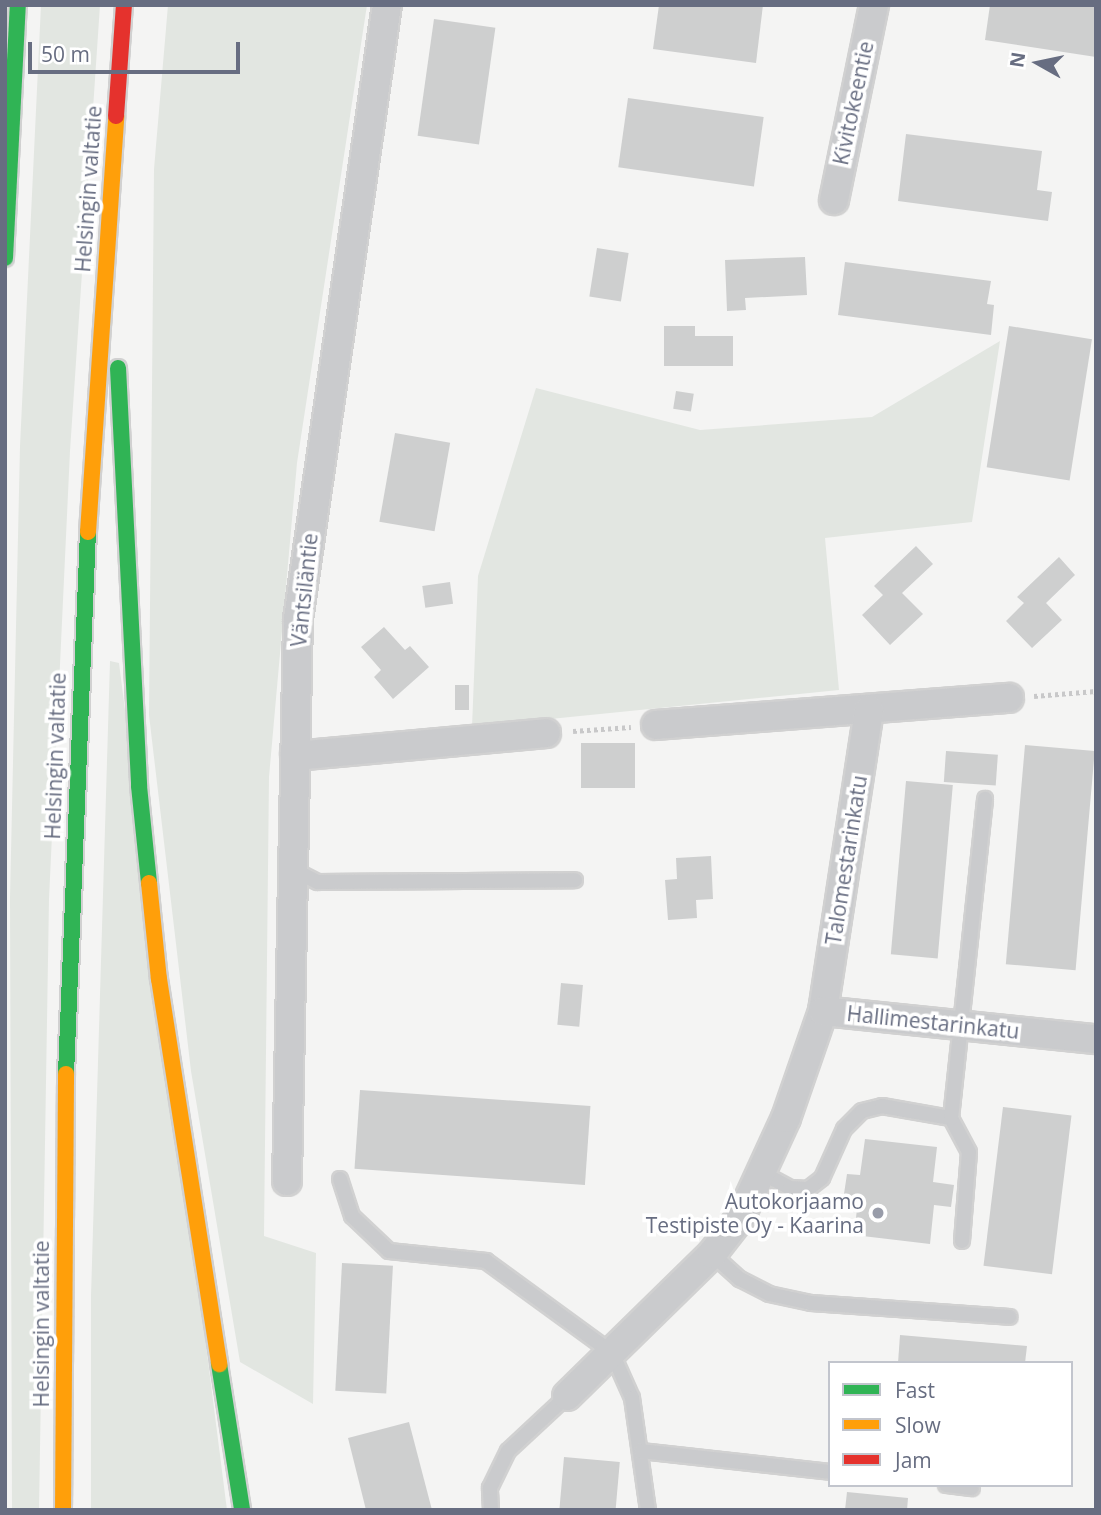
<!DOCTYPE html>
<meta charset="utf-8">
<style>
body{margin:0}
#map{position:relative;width:1101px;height:1515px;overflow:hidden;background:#f4f4f3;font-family:"Open Sans",sans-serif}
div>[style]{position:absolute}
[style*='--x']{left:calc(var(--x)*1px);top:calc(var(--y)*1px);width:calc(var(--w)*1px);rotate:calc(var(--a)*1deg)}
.green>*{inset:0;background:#e2e6e1}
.building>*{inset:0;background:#cecfcf;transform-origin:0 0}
.path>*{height:4.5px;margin-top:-2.25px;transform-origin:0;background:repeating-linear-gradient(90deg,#c8c8c9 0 3.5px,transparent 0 7px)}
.roads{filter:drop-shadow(2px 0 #d1d1d1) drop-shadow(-2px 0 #d1d1d1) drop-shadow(0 2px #d1d1d1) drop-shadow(0 -2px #d1d1d1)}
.lane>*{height:14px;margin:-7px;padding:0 7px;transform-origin:7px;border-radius:7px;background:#cacbcd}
.street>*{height:28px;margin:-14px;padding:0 14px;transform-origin:14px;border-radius:14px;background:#cacbcd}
.fast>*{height:16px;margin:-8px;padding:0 8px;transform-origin:8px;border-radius:8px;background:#30b455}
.slow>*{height:16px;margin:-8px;padding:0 8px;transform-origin:8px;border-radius:8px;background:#ff9f0a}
.jam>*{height:16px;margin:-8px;padding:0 8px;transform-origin:8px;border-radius:8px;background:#e5322d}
.dots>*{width:19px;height:19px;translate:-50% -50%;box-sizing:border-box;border:4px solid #fff;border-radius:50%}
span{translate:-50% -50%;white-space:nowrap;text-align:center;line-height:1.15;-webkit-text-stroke:7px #fff;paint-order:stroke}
.street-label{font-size:21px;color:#676d81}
.poi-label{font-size:21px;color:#676d81}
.right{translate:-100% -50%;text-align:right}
.frame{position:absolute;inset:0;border:7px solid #676d81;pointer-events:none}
.legend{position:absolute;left:828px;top:1361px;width:245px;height:126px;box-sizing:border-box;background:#fff;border:2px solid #c2c5cd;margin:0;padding:9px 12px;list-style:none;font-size:21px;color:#676d81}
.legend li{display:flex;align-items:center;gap:14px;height:35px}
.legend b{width:35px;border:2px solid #c2c5cd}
.north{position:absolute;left:1003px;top:28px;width:70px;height:70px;-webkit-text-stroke:5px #fff;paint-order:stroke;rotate:279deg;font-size:19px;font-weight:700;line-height:28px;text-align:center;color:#676d81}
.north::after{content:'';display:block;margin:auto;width:24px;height:32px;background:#676d81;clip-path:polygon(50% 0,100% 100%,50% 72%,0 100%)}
.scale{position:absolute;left:28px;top:42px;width:212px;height:32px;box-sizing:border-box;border:4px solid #676d81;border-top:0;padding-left:9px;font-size:21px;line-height:24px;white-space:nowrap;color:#676d81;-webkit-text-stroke:5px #fff;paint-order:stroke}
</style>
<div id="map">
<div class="green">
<i style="clip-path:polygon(41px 5px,100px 5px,70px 451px,49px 899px,39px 1510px,12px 1510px,10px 898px,20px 446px)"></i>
<i style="clip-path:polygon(168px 5px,367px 5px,297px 463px,269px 777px,264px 1236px,316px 1253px,313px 1404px,240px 1362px,191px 1071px,149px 715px,154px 169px)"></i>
<i style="clip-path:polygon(1000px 341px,972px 522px,825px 538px,839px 690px,472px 727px,478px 576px,536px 388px,700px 430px,872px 417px)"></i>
<i style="clip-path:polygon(110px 661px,119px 663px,227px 1510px,91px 1510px,91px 1296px)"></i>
</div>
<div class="building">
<i style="clip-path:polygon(659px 5px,763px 5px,756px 63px,653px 49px)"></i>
<i style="clip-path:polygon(990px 5px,1096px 5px,1096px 57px,985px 40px)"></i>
<i style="left:434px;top:19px;width:62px;height:118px;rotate:8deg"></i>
<i style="left:628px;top:98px;width:137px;height:70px;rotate:8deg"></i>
<i style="clip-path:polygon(906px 134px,1042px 151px,1037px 190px,1052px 192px,1048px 221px,898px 201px)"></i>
<i style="left:597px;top:248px;width:32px;height:49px;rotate:9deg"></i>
<i style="clip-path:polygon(805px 257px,807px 295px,745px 298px,746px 310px,727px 311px,725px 260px)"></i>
<i style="clip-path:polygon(845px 262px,991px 281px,987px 304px,994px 305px,991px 335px,838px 315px)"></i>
<i style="clip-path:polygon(664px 326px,695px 326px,695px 336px,733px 336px,733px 366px,664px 366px)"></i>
<i style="left:1009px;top:326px;width:84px;height:143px;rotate:9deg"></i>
<i style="left:676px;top:391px;width:18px;height:18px;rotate:9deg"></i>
<i style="left:395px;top:433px;width:56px;height:90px;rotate:10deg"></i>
<i style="clip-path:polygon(916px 546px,933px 564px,902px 593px,923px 614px,890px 645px,862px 615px,883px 595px,874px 586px)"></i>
<i style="clip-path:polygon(1059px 557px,1075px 575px,1046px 603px,1062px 620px,1032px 648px,1006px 621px,1024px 603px,1017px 597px)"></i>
<i style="left:450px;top:582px;width:22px;height:28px;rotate:82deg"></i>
<i style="clip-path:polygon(384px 627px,405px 650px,410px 646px,429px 667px,393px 699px,374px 677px,381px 670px,361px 647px)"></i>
<i style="left:455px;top:685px;width:14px;height:25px"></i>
<i style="left:635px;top:743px;width:45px;height:54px;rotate:90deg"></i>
<i style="left:1025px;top:745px;width:70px;height:220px;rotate:5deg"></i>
<i style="left:946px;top:751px;width:52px;height:31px;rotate:4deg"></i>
<i style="left:906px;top:781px;width:47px;height:174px;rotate:5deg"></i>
<i style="clip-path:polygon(711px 856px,713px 899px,696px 900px,697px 918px,668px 920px,665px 880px,677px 879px,676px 858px)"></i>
<i style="left:561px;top:983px;width:22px;height:42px;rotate:5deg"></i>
<i style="left:360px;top:1090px;width:231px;height:79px;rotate:4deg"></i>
<i style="left:1003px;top:1107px;width:69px;height:160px;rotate:7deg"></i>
<i style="clip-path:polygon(865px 1139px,937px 1147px,933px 1182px,954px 1185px,951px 1207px,934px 1205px,930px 1244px,854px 1235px,857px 1209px,842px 1207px,847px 1174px,860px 1175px)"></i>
<i style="left:342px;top:1263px;width:51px;height:128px;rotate:3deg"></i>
<i style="clip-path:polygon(900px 1335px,1027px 1346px,1025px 1363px,898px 1363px)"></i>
<i style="clip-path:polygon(409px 1422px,432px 1510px,366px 1510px,348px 1438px)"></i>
<i style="left:564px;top:1457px;width:56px;height:53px;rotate:5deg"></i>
<i style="clip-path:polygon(847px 1492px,908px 1498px,907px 1510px,845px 1510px)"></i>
</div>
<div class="path">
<i style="--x:1034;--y:696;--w:62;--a:-4.6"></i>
<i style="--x:573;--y:731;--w:58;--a:-3.9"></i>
</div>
<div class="roads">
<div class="lane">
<i style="--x:292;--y:869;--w:29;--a:27"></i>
<i style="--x:318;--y:882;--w:257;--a:-0.4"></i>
<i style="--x:764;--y:1174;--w:30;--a:28"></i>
<i style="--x:790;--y:1188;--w:18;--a:3"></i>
<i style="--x:808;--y:1189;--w:18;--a:-38"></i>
<i style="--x:822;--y:1178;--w:54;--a:-65.8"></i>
<i style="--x:844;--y:1129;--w:25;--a:-45"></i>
<i style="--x:862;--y:1111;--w:21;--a:-14"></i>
<i style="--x:882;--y:1106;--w:70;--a:9.9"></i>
<i style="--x:340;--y:1179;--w:39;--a:72"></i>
<i style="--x:352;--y:1216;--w:51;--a:43.4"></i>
<i style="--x:389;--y:1251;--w:98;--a:5.9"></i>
<i style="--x:486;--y:1261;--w:156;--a:36.1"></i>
<i style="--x:612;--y:1353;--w:49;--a:66"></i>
<i style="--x:632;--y:1398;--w:113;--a:81.9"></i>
<i style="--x:962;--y:1241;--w:89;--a:-85.5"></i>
<i style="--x:969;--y:1152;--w:38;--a:-118"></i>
<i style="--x:951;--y:1118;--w:321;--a:-83.9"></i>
<i style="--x:712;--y:1254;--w:38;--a:42"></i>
<i style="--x:740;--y:1279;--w:33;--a:27"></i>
<i style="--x:769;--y:1294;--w:43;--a:12.1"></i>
<i style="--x:811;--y:1303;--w:199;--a:4"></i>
<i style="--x:641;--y:1451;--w:190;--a:6.3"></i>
<i style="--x:946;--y:1485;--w:26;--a:7"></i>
<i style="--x:491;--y:1510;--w:22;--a:-93"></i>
<i style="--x:490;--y:1488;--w:41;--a:-64.1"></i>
<i style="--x:508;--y:1451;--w:81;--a:-43"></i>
</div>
<div class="street">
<i style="--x:834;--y:200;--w:199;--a:-78.4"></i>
<i style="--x:656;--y:725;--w:354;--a:-4.4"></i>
<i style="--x:295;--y:756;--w:252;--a:-5.2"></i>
<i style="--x:823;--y:1011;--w:305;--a:-81.3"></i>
<i style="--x:287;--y:1181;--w:562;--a:-88.88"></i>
<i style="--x:298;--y:619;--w:620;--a:-81.75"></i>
<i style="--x:567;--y:1396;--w:203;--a:-44.4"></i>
<i style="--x:712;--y:1254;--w:46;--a:-52.1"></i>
<i style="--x:740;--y:1218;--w:110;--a:-65.3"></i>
<i style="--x:786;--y:1118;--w:113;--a:-70.9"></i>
<i style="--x:823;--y:1011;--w:274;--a:5.9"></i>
</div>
<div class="fast">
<i style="--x:5;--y:258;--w:253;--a:-87.1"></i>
<i style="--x:118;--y:368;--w:419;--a:87.1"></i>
<i style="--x:139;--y:786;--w:98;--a:84.1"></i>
<i style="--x:66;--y:1074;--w:542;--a:-87.68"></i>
<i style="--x:219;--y:1364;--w:148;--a:81"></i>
</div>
<div class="slow">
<i style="--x:88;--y:532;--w:417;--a:-86.1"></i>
<i style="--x:149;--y:883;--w:97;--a:84.1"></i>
<i style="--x:159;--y:979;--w:390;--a:81.1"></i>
<i style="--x:63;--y:1510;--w:436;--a:-89.6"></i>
</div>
<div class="jam">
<i style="--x:116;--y:116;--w:111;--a:-85.9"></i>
</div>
</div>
<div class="dots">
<i style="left:878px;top:1213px;background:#989ca9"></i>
</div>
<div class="street-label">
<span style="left:853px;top:103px;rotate:-78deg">Kivitokeentie</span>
<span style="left:88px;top:189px;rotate:-86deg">Helsingin valtatie</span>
<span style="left:304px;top:590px;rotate:-84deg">Väntsiläntie</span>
<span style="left:55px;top:756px;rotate:-88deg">Helsingin valtatie</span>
<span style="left:846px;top:860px;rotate:-81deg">Talomestarinkatu</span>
<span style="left:933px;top:1022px;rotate:6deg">Hallimestarinkatu</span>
<span style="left:41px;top:1324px;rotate:-90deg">Helsingin valtatie</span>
</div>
<div class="poi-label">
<span class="right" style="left:864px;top:1213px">Autokorjaamo<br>Testipiste Oy - Kaarina</span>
</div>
<div class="frame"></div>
<ul class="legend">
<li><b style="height:9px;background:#30b455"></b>Fast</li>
<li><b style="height:9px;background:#ff9f0a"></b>Slow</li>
<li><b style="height:9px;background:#e5322d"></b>Jam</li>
</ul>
<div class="north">N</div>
<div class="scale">50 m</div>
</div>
